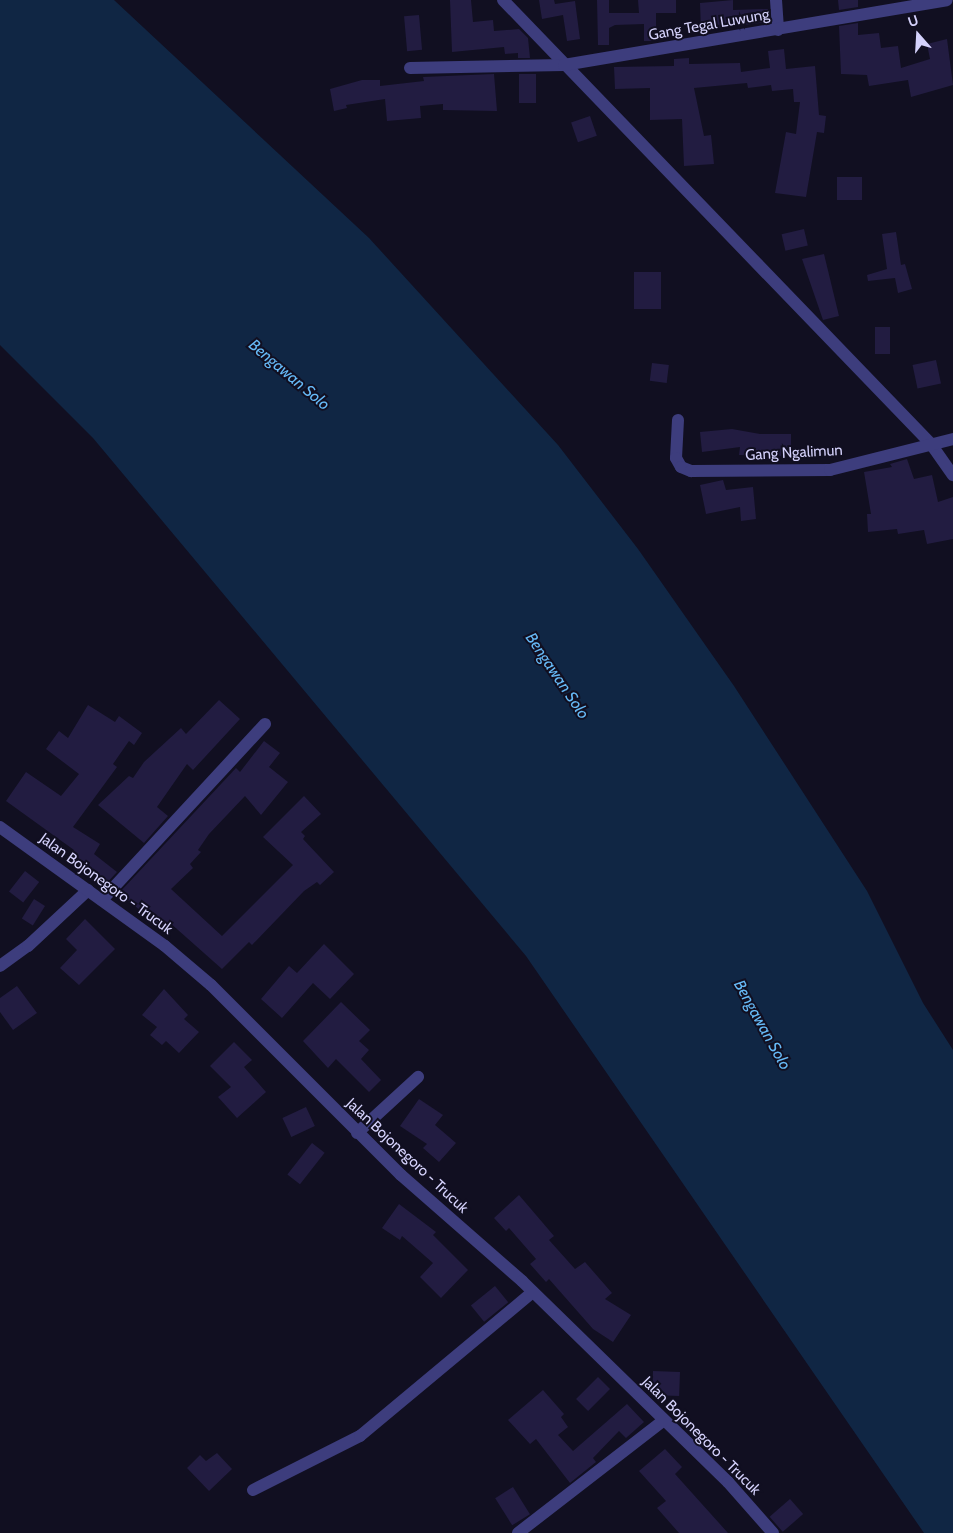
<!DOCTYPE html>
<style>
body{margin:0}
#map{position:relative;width:953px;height:1533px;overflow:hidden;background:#110f21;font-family:Cabin,sans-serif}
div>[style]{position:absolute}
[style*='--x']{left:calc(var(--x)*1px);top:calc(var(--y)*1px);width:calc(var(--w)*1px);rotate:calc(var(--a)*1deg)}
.water>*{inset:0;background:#102644}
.building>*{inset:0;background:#221c41;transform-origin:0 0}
.minor>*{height:12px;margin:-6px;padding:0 6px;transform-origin:6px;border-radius:6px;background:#3d3d7d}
.tertiary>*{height:12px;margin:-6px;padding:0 6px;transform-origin:6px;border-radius:6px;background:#3d3d7d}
span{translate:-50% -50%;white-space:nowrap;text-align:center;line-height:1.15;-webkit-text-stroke:4px #110f21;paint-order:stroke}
.street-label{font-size:15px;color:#d5d2fc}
.water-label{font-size:16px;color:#66b9f6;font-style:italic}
.north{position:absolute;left:893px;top:10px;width:50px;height:50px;-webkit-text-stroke:4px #110f21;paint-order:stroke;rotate:341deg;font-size:14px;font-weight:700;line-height:20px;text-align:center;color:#d5d2fc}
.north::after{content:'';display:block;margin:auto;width:18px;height:22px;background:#d5d2fc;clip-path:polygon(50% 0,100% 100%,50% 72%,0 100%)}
</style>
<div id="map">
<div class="water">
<i style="clip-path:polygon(0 0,114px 0,369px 238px,558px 445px,638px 549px,734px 686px,867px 891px,923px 1003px,953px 1050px,953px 1533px,924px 1533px,526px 956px,93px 438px,0 345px)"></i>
</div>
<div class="building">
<i style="clip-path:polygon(450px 0,471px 0,473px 22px,493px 20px,494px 31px,519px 29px,528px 38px,530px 58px,518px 58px,518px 53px,505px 54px,504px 47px,452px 52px)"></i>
<i style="clip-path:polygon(539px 0,554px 0,555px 4px,575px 1px,580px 39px,567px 41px,563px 15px,542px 19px)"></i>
<i style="clip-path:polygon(597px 0,609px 0,609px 13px,639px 13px,638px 0,676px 0,676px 13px,656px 13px,656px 41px,644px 41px,644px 24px,615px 25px,609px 28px,609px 45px,598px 45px)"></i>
<i style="clip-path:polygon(733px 0,733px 10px,768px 9px,769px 22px,701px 30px,700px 3px)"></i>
<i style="clip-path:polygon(838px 0,858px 0,858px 7px,839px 10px)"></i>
<i style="left:419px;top:15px;width:35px;height:15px;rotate:85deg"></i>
<i style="clip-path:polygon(858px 23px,858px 35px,879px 33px,881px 48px,898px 46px,901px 68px,930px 59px,927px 44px,947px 39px,953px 85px,911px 97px,908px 80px,869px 86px,867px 75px,841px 74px,839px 26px)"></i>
<i style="clip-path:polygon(784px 49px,786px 69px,815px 66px,819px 115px,826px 116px,824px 133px,817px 132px,806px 197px,775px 193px,786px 132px,796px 134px,800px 102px,794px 102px,793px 89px,772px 91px,771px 85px,748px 88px,747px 83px,694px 88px,704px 136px,711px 135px,714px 164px,684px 166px,682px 119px,650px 120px,650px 88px,615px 89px,614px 67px,674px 66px,674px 59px,689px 58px,689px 64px,740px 63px,741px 72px,770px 68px,768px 51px)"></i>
<i style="clip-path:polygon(494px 74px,497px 111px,443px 110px,443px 104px,420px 106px,421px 118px,387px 121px,385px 99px,346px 105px,347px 108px,334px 111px,330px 89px,362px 80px,380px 80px,380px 86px,424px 81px,423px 77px)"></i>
<i style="left:519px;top:74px;width:17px;height:29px"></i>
<i style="left:590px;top:116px;width:21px;height:20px;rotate:71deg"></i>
<i style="left:837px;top:177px;width:25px;height:23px"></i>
<i style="left:804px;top:229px;width:17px;height:23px;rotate:77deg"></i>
<i style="clip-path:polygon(896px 232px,901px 265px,905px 264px,912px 289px,898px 293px,895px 278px,868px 281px,867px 275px,887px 269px,882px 234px)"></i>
<i style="clip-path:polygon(824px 254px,839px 316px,823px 320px,802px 259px)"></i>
<i style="left:634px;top:272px;width:27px;height:37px"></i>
<i style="left:875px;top:327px;width:15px;height:27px"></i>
<i style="left:936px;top:360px;width:24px;height:24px;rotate:78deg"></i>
<i style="left:652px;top:363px;width:17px;height:18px;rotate:7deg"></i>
<i style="clip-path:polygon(732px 429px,760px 434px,791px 434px,791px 456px,739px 455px,740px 447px,702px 452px,700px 432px)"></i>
<i style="clip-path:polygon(907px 459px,914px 479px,932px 475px,938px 502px,953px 497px,953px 539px,927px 544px,924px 530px,898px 534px,897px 529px,868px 532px,867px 514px,871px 514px,864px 472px,892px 467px,890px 464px)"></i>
<i style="clip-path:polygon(723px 480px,726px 490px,753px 487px,756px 519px,741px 521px,740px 507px,706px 514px,700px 485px)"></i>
<i style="clip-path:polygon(219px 700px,240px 719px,193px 770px,187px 764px,157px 807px,168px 816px,144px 843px,98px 805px,129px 776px,133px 778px,144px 762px,181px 728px,186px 734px)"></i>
<i style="clip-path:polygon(88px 705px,115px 722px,119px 716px,142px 733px,134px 745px,129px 741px,113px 764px,117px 767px,73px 827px,100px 844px,94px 854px,117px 872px,103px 887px,84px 872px,90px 865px,71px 854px,74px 850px,6px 801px,26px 772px,61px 796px,79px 774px,46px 749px,59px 731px,68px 738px)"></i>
<i style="clip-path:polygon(264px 741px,280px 753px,269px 767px,288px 782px,261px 815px,245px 796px,209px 834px,198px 850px,201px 852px,190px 864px,193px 868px,171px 889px,222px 936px,293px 865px,263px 837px,304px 796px,321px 814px,301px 832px,305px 836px,303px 839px,334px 872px,320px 885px,317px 882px,304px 891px,252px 945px,249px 942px,222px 969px,169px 922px,163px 929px,119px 893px,236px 768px,240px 772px)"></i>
<i style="left:25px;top:871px;width:18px;height:26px;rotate:38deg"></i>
<i style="left:34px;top:899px;width:13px;height:23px;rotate:32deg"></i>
<i style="clip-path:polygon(85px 919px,115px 949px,79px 985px,60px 968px,77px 950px,66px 939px)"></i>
<i style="clip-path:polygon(324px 944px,354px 974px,330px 999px,313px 983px,282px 1018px,261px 999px,289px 966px,297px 973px)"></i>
<i style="clip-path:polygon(17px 986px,37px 1013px,13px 1030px,0 1012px,0 998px)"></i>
<i style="clip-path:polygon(164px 989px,188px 1015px,184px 1019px,199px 1032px,179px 1053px,166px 1041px,162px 1045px,150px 1035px,157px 1027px,142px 1015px)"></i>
<i style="clip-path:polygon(341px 1002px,370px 1030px,359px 1041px,369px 1050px,361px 1059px,381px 1080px,369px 1092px,336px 1059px,328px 1068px,303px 1041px)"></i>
<i style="clip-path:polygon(234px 1042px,252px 1060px,244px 1067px,266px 1092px,237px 1118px,218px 1097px,231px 1087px,210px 1066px)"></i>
<i style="clip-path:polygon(419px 1099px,443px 1115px,435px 1125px,456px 1143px,439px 1162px,423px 1148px,427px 1144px,400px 1126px)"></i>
<i style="left:306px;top:1107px;width:21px;height:26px;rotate:65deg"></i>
<i style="left:312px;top:1143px;width:16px;height:40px;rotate:38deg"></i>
<i style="clip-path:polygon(519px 1195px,554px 1236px,549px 1240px,575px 1269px,585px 1262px,612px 1293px,605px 1299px,631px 1315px,613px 1342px,593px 1329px,549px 1279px,546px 1282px,530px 1264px,536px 1259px,509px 1228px,506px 1231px,494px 1218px)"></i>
<i style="clip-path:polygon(399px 1204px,436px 1232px,433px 1235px,468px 1270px,441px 1298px,420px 1277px,433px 1263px,402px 1236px,400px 1240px,382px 1228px)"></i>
<i style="left:495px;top:1286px;width:21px;height:31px;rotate:51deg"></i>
<i style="left:653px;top:1371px;width:27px;height:24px;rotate:2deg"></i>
<i style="left:598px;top:1377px;width:17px;height:31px;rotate:45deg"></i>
<i style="clip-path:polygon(543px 1390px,564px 1414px,561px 1417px,568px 1427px,558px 1435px,573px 1451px,627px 1404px,644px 1422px,626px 1438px,619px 1431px,593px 1458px,596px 1462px,570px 1483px,536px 1439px,530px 1444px,508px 1420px)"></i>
<i style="clip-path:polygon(665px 1449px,682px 1467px,675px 1474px,728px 1533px,679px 1533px,657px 1508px,666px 1501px,639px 1471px)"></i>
<i style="clip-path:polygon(217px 1453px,232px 1469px,209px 1491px,187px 1468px,200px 1455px,206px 1461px)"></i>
<i style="left:513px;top:1487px;width:32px;height:21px;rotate:58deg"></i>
<i style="left:790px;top:1499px;width:20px;height:27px;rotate:49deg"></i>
</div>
<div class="minor">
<i style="--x:503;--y:0;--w:617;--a:46.05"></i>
<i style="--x:931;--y:444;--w:38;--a:55"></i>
<i style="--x:776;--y:0;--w:30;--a:86"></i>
<i style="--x:410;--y:68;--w:154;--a:-1.1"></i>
<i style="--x:564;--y:65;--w:388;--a:-9.6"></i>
<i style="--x:678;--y:420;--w:38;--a:93"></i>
<i style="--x:676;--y:458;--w:10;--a:61"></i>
<i style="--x:681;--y:467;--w:11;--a:22"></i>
<i style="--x:691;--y:471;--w:139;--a:-0.4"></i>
<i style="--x:830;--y:470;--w:127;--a:-14.1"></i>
<i style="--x:102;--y:900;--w:240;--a:-47.2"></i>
<i style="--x:0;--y:966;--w:34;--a:-36"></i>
<i style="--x:28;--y:946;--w:82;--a:-43"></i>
<i style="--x:357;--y:1133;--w:83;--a:-42.6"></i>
<i style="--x:253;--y:1490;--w:120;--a:-26.8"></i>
<i style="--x:360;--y:1436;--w:225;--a:-39.8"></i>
<i style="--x:518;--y:1533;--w:183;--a:-37.7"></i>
</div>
<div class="tertiary">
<i style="--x:0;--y:827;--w:203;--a:35.8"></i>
<i style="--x:165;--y:946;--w:60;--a:40.3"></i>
<i style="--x:211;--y:985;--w:269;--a:45"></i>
<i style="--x:401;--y:1175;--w:161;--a:41.2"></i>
<i style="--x:522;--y:1281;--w:288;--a:44.3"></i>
<i style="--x:728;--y:1482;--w:68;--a:48.6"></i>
</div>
<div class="street-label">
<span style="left:709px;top:25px;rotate:-10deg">Gang Tegal Luwung</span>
<span style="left:794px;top:453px;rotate:-3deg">Gang Ngalimun</span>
<span style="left:106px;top:884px;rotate:36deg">Jalan Bojonegoro - Trucuk</span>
<span style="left:407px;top:1156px;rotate:43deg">Jalan Bojonegoro - Trucuk</span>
<span style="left:701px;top:1436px;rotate:45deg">Jalan Bojonegoro - Trucuk</span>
</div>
<div class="water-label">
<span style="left:289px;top:375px;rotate:40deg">Bengawan Solo</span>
<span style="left:557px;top:676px;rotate:56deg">Bengawan Solo</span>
<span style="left:762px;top:1025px;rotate:61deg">Bengawan Solo</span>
</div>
<div class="north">U</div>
</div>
